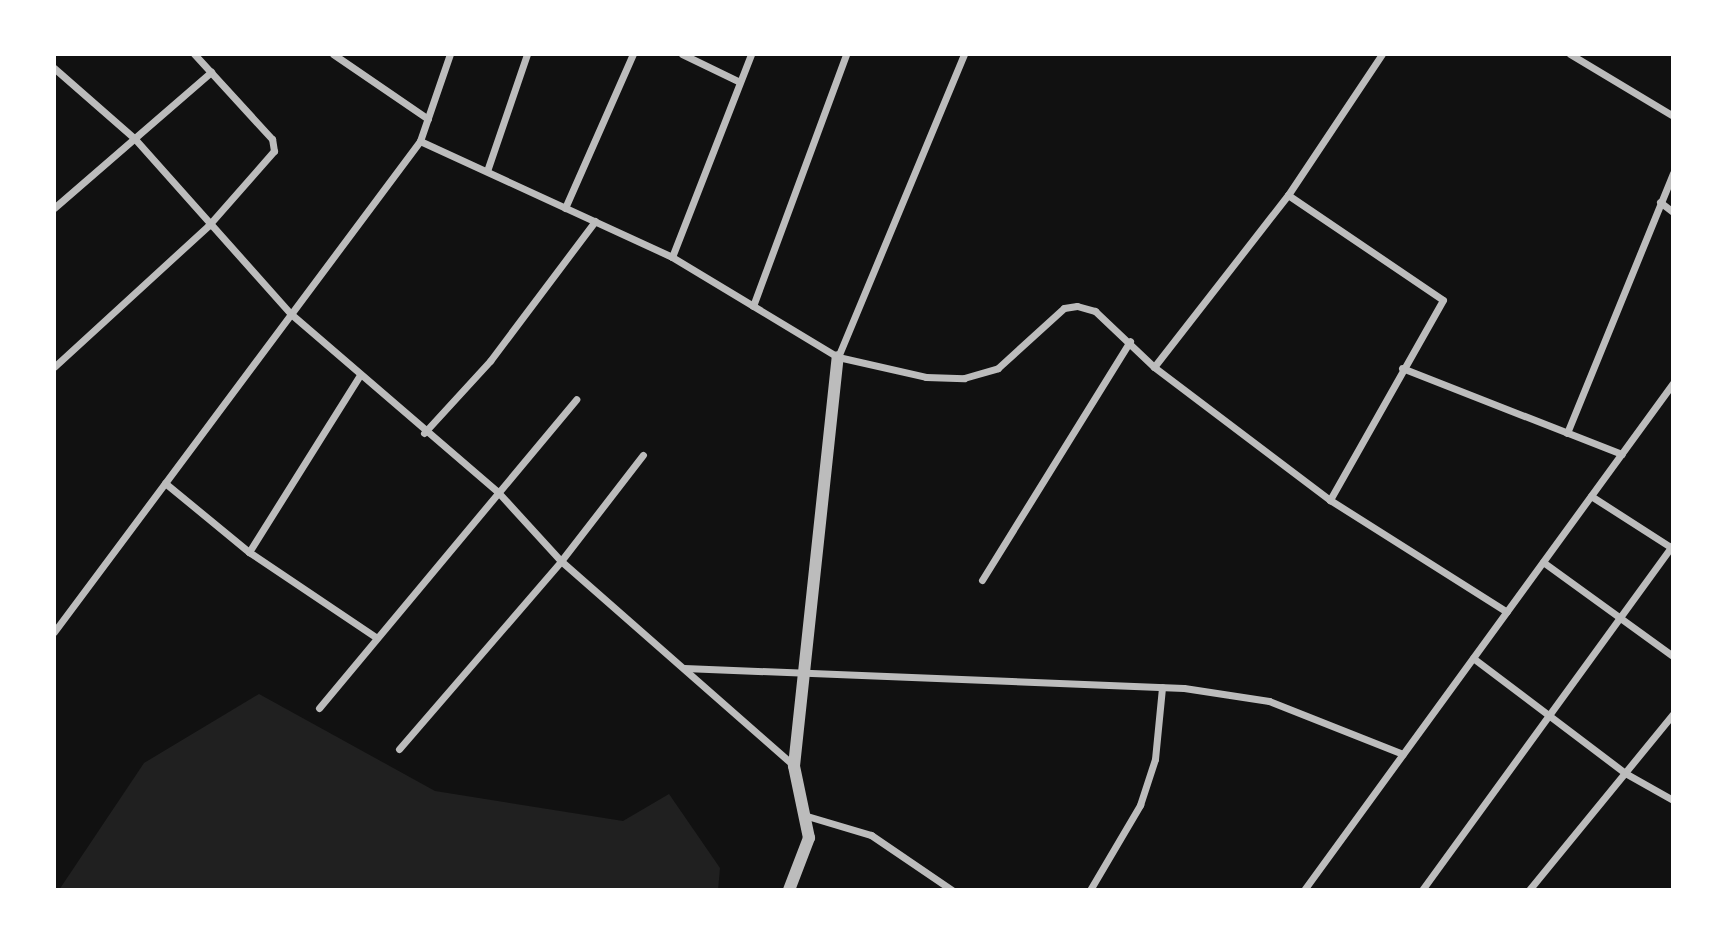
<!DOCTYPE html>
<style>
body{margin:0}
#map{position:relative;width:1727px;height:944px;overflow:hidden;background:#111;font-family:"Alegreya Sans",sans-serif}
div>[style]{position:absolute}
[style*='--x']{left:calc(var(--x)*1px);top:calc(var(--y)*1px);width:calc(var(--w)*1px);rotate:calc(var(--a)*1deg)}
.green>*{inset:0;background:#202020}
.minor>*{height:7px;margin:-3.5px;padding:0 3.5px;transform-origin:3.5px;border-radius:3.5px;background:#bcbcbc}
.tertiary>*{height:12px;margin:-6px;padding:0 6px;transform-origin:6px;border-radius:6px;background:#bcbcbc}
span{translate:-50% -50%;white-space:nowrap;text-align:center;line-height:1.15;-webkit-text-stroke:5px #fff;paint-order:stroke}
.frame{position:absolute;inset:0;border:56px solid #fff;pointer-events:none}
</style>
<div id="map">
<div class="green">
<i style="clip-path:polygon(259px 694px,435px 791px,623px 821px,669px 794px,720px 868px,718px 890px,59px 890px,144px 763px)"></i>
</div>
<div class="minor">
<i style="--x:333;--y:54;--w:115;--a:34.4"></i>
<i style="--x:682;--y:54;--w:64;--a:25.8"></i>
<i style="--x:1570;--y:54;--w:120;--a:31"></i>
<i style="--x:54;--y:68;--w:108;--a:41.2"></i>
<i style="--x:135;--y:139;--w:234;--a:48.3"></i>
<i style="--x:291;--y:314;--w:272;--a:40.7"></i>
<i style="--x:497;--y:491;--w:95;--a:47.6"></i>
<i style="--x:561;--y:561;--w:309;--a:41.3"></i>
<i style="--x:420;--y:141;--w:277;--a:24.7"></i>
<i style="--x:672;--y:257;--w:194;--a:31.1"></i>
<i style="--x:838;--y:357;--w:90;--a:12.8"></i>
<i style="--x:926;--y:377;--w:38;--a:2"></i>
<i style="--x:964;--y:378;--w:35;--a:-16"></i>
<i style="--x:998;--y:368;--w:89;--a:-42.3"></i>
<i style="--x:1064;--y:308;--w:13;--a:-9"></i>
<i style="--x:1077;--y:306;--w:19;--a:16"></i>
<i style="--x:1095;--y:311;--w:81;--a:43.5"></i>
<i style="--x:1154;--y:367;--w:218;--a:-52.1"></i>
<i style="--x:1288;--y:195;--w:169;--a:-56.3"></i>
<i style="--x:487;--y:171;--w:124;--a:-71.1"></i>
<i style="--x:1288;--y:195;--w:187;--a:34.1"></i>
<i style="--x:1443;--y:300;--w:230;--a:119.5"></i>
<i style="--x:1660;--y:202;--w:16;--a:38"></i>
<i style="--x:54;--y:208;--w:208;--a:-40.9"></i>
<i style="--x:565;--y:208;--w:168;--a:-66.2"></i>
<i style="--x:672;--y:257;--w:218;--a:-68.7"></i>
<i style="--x:753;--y:306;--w:269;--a:-69.7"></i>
<i style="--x:838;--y:357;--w:328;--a:-67.4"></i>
<i style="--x:54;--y:367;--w:209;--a:-42.5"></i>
<i style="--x:208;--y:226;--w:100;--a:-48.7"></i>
<i style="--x:274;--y:151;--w:12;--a:-99"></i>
<i style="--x:272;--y:139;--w:115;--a:-132.5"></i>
<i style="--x:1154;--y:367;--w:221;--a:37.1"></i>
<i style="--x:1330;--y:500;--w:209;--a:32.3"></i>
<i style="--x:1402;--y:368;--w:236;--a:21.4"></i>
<i style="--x:424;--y:433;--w:98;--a:-47.5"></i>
<i style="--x:490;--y:361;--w:175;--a:-53.1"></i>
<i style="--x:1567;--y:433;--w:281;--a:-67.8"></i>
<i style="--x:165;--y:483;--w:109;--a:39.4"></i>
<i style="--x:249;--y:552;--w:154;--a:33.9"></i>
<i style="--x:1591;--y:496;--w:96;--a:32.7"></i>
<i style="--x:249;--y:552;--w:209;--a:-57.9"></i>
<i style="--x:1543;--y:562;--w:160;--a:35.9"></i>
<i style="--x:982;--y:580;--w:281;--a:-58.2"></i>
<i style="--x:54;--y:632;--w:612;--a:-53.3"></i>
<i style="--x:420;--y:141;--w:92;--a:-71"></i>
<i style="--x:1473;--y:658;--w:191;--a:37.1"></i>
<i style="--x:1625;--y:773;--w:55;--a:29.4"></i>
<i style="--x:684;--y:668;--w:500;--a:2.29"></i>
<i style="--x:1184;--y:688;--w:86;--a:8.7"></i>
<i style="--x:1269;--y:701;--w:144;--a:21.6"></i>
<i style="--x:319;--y:708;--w:402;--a:-50.2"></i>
<i style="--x:399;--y:749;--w:248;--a:-49.2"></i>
<i style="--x:561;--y:561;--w:134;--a:-52.3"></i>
<i style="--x:807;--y:816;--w:67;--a:16.5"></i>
<i style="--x:871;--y:835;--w:98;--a:34.2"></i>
<i style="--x:1090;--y:890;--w:99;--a:-59.5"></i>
<i style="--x:1140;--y:805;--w:48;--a:-71.9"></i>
<i style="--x:1155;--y:759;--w:72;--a:-84.4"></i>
<i style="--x:1304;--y:890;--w:627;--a:-53.95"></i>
<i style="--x:1422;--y:890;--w:427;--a:-54"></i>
<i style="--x:1529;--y:890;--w:227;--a:-50.7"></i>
</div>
<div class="tertiary">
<i style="--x:789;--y:890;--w:56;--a:-69"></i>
<i style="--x:809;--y:838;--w:74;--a:-101.8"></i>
<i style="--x:794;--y:766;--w:411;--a:-83.9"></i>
</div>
<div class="frame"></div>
</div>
